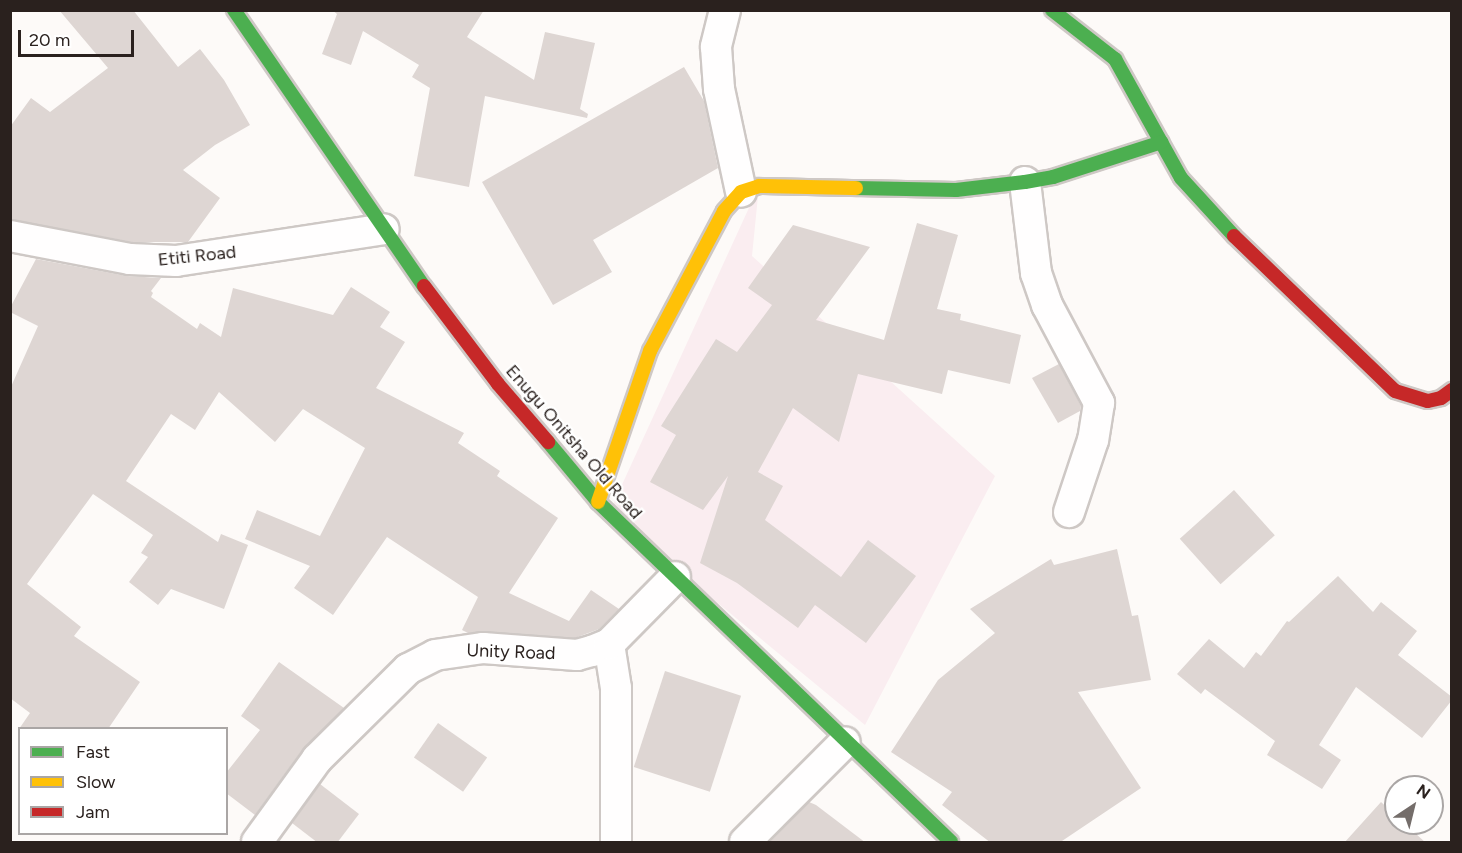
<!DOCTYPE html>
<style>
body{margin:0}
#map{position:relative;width:1462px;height:853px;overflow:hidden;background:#fdfaf8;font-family:Figtree,sans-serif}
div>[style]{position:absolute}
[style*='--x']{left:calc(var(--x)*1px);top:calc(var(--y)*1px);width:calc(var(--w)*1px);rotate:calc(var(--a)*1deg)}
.commercial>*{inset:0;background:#faedf0}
.building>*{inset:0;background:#ded6d3;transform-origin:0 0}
.roads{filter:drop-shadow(2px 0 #cec8c5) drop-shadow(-2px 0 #cec8c5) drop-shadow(0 2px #cec8c5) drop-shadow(0 -2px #cec8c5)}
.street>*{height:30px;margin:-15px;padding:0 15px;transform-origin:15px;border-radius:15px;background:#fffefe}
.fast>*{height:14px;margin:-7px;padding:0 7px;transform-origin:7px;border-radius:7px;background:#4caf50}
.slow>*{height:14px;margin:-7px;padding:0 7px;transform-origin:7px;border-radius:7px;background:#ffc107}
.jam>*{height:14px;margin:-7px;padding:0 7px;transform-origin:7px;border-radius:7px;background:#c62828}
span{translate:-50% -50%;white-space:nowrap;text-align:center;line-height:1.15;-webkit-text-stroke:4.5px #fff;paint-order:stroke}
.street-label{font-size:18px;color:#2a211e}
.frame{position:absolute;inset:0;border:12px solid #2a211e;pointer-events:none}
.legend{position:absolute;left:18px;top:727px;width:210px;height:108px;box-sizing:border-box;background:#fff;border:2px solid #aaa6a5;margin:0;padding:8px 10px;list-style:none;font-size:18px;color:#2a211e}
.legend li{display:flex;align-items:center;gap:12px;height:30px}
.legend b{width:30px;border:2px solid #aaa6a5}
.north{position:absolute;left:1384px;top:775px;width:60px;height:60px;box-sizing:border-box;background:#fff;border:2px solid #aaa6a5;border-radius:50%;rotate:35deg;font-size:16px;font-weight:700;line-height:24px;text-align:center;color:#2a211e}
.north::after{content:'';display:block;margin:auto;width:21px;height:27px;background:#746d6a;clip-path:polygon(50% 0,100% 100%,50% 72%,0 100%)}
.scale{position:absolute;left:18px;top:30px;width:116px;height:27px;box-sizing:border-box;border:3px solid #2a211e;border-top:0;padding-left:8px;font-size:18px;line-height:21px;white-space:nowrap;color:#2a211e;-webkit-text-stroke:4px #fff;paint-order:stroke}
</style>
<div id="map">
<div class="commercial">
<i style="clip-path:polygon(759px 186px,752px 256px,995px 476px,865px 725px,609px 513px)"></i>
</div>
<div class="building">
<i style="clip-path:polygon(59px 10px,133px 10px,178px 67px,200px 49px,224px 80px,250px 125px,215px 145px,183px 170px,220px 198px,188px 242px,132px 242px,10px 219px,10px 127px,31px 98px,50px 112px,108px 68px)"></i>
<i style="clip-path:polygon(332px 10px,484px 10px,467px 37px,534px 80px,545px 32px,595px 43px,580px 109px,588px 114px,587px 118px,485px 96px,469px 187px,414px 176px,430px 88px,412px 77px,419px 65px,363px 31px,351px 65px,322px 54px,337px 14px)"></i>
<i style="clip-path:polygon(684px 67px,704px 101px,718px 168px,593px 240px,612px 272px,553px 305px,482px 182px)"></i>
<i style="clip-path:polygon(917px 223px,958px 235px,937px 309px,961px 314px,960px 320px,1021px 335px,1010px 384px,948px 370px,942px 394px,858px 374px,839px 442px,793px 408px,758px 472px,783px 486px,765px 520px,841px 577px,868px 540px,916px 576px,866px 643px,815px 605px,798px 628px,737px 583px,700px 563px,728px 476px,703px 510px,650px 482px,676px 435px,661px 426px,716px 339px,737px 352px,772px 305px,748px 288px,793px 225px,870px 247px,816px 320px,884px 340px)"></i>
<i style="clip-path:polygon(36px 259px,127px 276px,161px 278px,151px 291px,153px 293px,151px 297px,197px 329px,200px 323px,221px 337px,233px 288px,333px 315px,351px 287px,390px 312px,380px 327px,405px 342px,376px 388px,464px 433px,458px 443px,500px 471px,497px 476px,558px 518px,509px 593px,569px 621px,591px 590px,619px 609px,599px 629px,575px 638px,484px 631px,468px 633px,462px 630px,478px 597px,387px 537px,333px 615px,294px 588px,310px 566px,245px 539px,257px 510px,320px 536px,365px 448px,303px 409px,275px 442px,219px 392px,195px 430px,171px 414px,126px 481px,218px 542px,221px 534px,248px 545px,224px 609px,171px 589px,158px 605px,129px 582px,148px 557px,141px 553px,153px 535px,93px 494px,27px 584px,81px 627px,74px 636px,140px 682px,108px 729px,19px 729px,30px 713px,10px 698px,10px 389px,38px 326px,10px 312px,10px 308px)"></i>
<i style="clip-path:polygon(1059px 364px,1081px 406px,1080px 411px,1058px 423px,1032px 378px)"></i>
<i style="left:1234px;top:490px;width:61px;height:73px;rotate:48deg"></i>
<i style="clip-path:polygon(1117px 549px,1132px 616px,1138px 615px,1151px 680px,1078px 692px,1141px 788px,1059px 843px,991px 843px,942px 805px,952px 792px,891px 752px,938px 680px,995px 633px,970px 609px,1051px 559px,1054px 565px)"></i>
<i style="clip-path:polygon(1338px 576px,1373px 612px,1381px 602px,1417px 631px,1398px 655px,1452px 697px,1452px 700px,1422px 738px,1356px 687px,1319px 745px,1341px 760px,1322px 789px,1267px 755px,1275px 741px,1205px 689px,1201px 694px,1177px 674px,1209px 639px,1244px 668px,1256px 652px,1261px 656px,1287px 621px,1289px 622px)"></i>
<i style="clip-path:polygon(279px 662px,344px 708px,303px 749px,255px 815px,226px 793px,226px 773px,260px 730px,241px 716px)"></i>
<i style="left:665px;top:671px;width:80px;height:101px;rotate:18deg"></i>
<i style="left:438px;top:723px;width:60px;height:42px;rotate:35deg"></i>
<i style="clip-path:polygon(320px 784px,359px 814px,337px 843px,318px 843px,292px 823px)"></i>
<i style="clip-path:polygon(809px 802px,816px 805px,866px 843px,769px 843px)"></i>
<i style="clip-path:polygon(1381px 802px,1396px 816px,1396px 823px,1404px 823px,1426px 843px,1344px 843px)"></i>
</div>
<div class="roads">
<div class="street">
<i style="--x:725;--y:10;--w:38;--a:104"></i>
<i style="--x:716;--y:47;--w:42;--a:85.9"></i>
<i style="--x:719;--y:89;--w:105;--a:77.9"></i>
<i style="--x:1025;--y:182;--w:92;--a:83.1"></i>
<i style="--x:1036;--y:273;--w:34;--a:71"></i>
<i style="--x:1047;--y:305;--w:111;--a:62"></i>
<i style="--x:1099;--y:403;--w:37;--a:99"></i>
<i style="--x:1093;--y:440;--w:76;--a:108.4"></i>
<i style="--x:10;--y:236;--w:122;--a:10.9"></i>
<i style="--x:130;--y:259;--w:46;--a:2.5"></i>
<i style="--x:176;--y:261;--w:210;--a:-8.7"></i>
<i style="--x:609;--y:644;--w:45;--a:81"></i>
<i style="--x:616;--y:688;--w:154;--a:90"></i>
<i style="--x:257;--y:842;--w:102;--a:-54.1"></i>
<i style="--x:317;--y:759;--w:128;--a:-44.7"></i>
<i style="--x:408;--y:669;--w:30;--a:-27"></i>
<i style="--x:435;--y:655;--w:49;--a:-8.3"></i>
<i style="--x:483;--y:648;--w:94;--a:4.3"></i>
<i style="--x:577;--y:655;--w:16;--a:-15"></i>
<i style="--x:592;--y:651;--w:18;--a:-22"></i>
<i style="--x:609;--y:644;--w:94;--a:-45.4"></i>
<i style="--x:745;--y:842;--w:141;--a:-45"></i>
</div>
<div class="fast">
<i style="--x:234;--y:10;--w:335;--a:55.5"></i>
<i style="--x:1052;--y:10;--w:80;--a:37.9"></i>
<i style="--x:1115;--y:59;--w:136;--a:61"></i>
<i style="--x:1181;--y:178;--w:79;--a:47.6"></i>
<i style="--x:856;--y:188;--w:100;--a:1.1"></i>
<i style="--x:956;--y:190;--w:69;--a:-6.6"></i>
<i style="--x:1025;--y:182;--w:28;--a:-10"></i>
<i style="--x:1053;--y:177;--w:114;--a:-17.8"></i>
<i style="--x:548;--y:442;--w:78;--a:50.2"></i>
<i style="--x:598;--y:502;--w:490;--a:43.9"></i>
</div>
<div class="slow">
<i style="--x:598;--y:502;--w:160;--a:-71"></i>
<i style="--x:650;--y:351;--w:158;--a:-62.1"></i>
<i style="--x:724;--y:211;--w:25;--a:-48"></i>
<i style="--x:741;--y:192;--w:19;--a:-18"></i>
<i style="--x:759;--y:186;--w:97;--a:1.2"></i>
</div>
<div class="jam">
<i style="--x:1234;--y:236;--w:223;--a:43.9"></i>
<i style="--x:1395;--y:391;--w:34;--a:17"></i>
<i style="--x:1428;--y:401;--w:13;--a:-13"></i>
<i style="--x:1441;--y:398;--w:14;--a:-36"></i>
<i style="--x:424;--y:286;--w:123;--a:52.9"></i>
<i style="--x:498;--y:384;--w:77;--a:49.2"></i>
</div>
</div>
<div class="street-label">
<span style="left:197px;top:256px;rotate:-6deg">Etiti Road</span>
<span style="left:574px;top:442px;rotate:49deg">Enugu Onitsha Old Road</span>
<span style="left:511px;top:652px;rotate:2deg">Unity Road</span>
</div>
<div class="frame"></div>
<ul class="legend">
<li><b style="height:8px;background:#4caf50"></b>Fast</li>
<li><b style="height:8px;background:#ffc107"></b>Slow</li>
<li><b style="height:8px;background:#c62828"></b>Jam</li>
</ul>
<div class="north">N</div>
<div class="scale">20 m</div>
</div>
